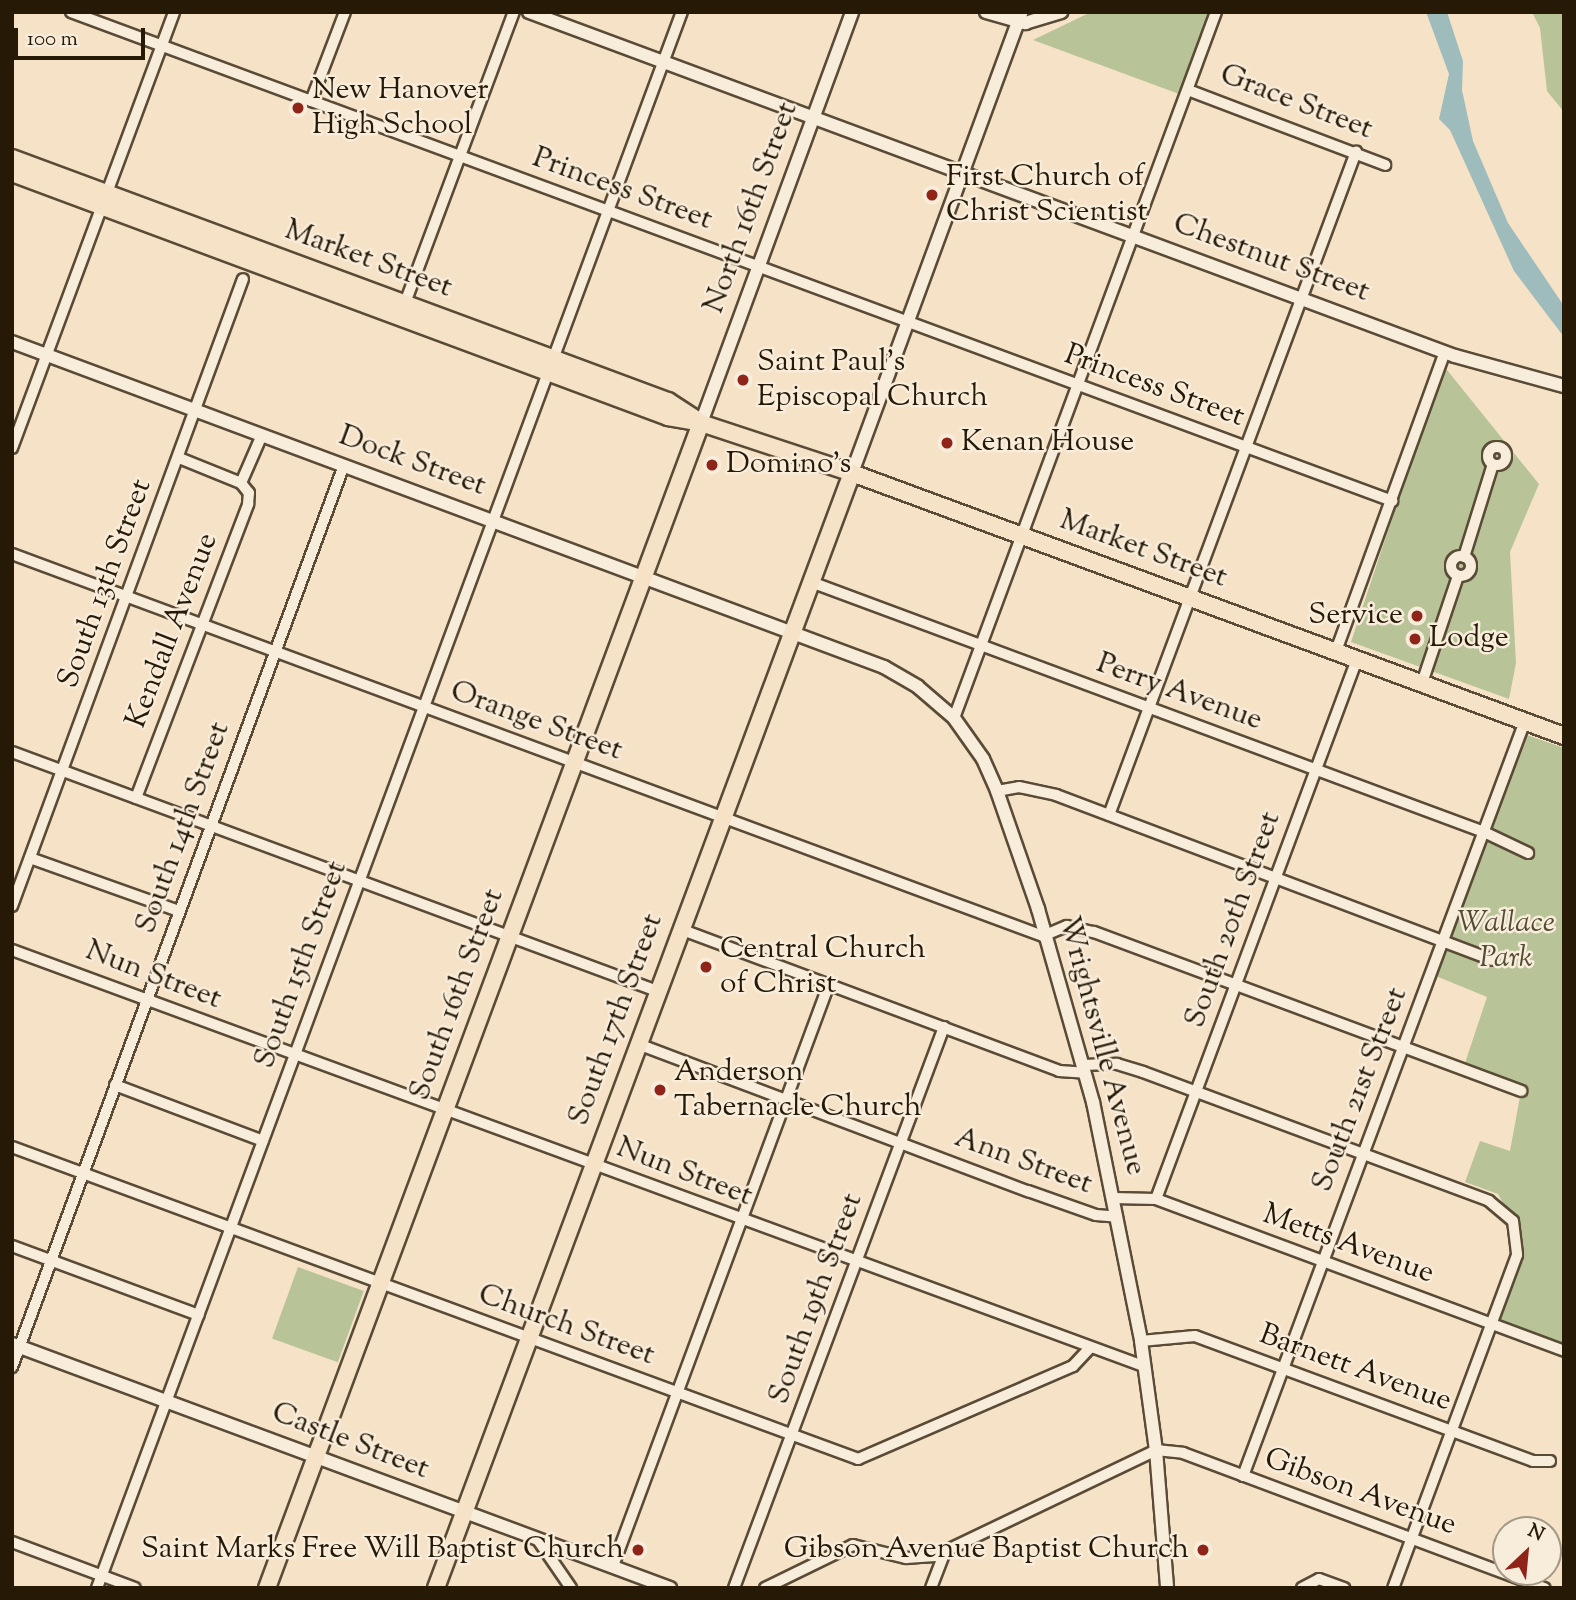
<!DOCTYPE html>
<style>
body{margin:0}
#map{position:relative;width:1576px;height:1600px;overflow:hidden;background:#f5e2c7;font-family:"Sorts Mill Goudy",serif}
div>[style]{position:absolute}
[style*='--x']{left:calc(var(--x)*1px);top:calc(var(--y)*1px);width:calc(var(--w)*1px);rotate:calc(var(--a)*1deg)}
.green>*{inset:0;background:#b8c498;transform-origin:0 0}
.water>*{inset:0;background:#9ebcbc}
.roads{filter:drop-shadow(2px 0 #5a4b36) drop-shadow(-2px 0 #5a4b36) drop-shadow(0 2px #5a4b36) drop-shadow(0 -2px #5a4b36)}
.minor>*{height:10px;margin:-5px;padding:0 5px;transform-origin:5px;border-radius:5px;background:#f8ecdb}
.minor>.ring{margin:-5px;padding:0;box-sizing:content-box;background:none;border:10px solid #f8ecdb;border-radius:50%}
.tertiary>*{height:12px;margin:-6px;padding:0 6px;transform-origin:6px;border-radius:6px;background:#f8ecdb}
.primary>*{height:16px;margin:-8px;padding:0 8px;transform-origin:8px;border-radius:8px;background:#f5e2c7}
.dots>*{width:19px;height:19px;translate:-50% -50%;box-sizing:border-box;border:4px solid #f8ecdb;border-radius:50%}
span{translate:-50% -50%;white-space:nowrap;text-align:center;line-height:1.15;-webkit-text-stroke:5px #f8ecdb;paint-order:stroke}
.poi-label{font-size:30px;color:#261906}
.left{translate:0 -50%;text-align:left}
.right{translate:-100% -50%;text-align:right}
.street-label{font-size:30px;color:#261906}
.park-label{font-size:30px;color:#524c32;font-style:italic}
.frame{position:absolute;inset:0;border:14px solid #261906;pointer-events:none}
.north{position:absolute;left:1492px;top:1516px;width:70px;height:70px;box-sizing:border-box;background:#f8ecdb;border:2px solid #a49886;border-radius:50%;rotate:26deg;font-size:19px;font-weight:700;line-height:28px;text-align:center;color:#261906}
.north::after{content:'';display:block;margin:auto;width:24px;height:32px;background:#8f2418;clip-path:polygon(50% 0,100% 100%,50% 72%,0 100%)}
.scale{position:absolute;left:14px;top:28px;width:131px;height:32px;box-sizing:border-box;border:4px solid #261906;border-top:0;padding-left:9px;font-size:21px;line-height:24px;white-space:nowrap;color:#261906;-webkit-text-stroke:5px #f8ecdb;paint-order:stroke}
</style>
<div id="map">
<div class="green">
<i style="clip-path:polygon(1091px 12px,1209px 12px,1179px 94px,1033px 40px)"></i>
<i style="clip-path:polygon(1532px 12px,1564px 12px,1564px 112px,1547px 91px,1540px 28px)"></i>
<i style="clip-path:polygon(1443px 365px,1539px 484px,1510px 552px,1516px 663px,1509px 699px,1351px 642px)"></i>
<i style="clip-path:polygon(1521px 733px,1564px 748px,1564px 1350px,1491px 1324px,1517px 1255px,1516px 1227px,1498px 1194px,1465px 1182px,1480px 1141px,1510px 1151px,1521px 1091px,1463px 1069px,1487px 997px,1431px 974px)"></i>
<i style="left:298px;top:1267px;width:70px;height:76px;rotate:20deg"></i>
</div>
<div class="water">
<i style="clip-path:polygon(1426px 12px,1447px 12px,1463px 61px,1462px 90px,1473px 141px,1508px 223px,1564px 306px,1564px 337px,1514px 271px,1450px 130px,1439px 119px,1449px 74px)"></i>
</div>
<div class="roads">
<div class="minor">
<i style="--x:71;--y:12;--w:1409;--a:20.31"></i>
<i style="--x:1188;--y:90;--w:211;--a:20.8"></i>
<i style="--x:311;--y:101;--w:95;--a:-69.1"></i>
<i style="--x:405;--y:303;--w:311;--a:-69.5"></i>
<i class="ring" style="left:1488px;top:447px;width:8px;height:8px"></i>
<i style="--x:12;--y:448;--w:465;--a:-69.6"></i>
<i style="--x:241;--y:483;--w:52;--a:-66.4"></i>
<i style="--x:12;--y:554;--w:1099;--a:20.33"></i>
<i style="--x:1043;--y:936;--w:26;--a:-23"></i>
<i style="--x:1067;--y:926;--w:28;--a:13"></i>
<i style="--x:1094;--y:932;--w:456;--a:20.4"></i>
<i class="ring" style="left:1451px;top:556px;width:10px;height:10px"></i>
<i style="--x:1464;--y:557;--w:97;--a:-72.7"></i>
<i style="--x:811;--y:582;--w:718;--a:20.38"></i>
<i style="--x:1484;--y:832;--w:49;--a:25.5"></i>
<i style="--x:1336;--y:651;--w:318;--a:-70"></i>
<i style="--x:1422;--y:683;--w:113;--a:-71.4"></i>
<i style="--x:954;--y:718;--w:753;--a:-69.64"></i>
<i style="--x:12;--y:752;--w:688;--a:20.33"></i>
<i style="--x:997;--y:791;--w:22;--a:-10"></i>
<i style="--x:1019;--y:787;--w:38;--a:12"></i>
<i style="--x:1056;--y:795;--w:466;--a:20.7"></i>
<i style="--x:136;--y:798;--w:315;--a:-69.1"></i>
<i style="--x:248;--y:504;--w:11;--a:-85"></i>
<i style="--x:249;--y:493;--w:13;--a:-129"></i>
<i style="--x:241;--y:483;--w:67;--a:-158"></i>
<i style="--x:1109;--y:815;--w:708;--a:-69.57"></i>
<i style="--x:30;--y:858;--w:158;--a:19.6"></i>
<i style="--x:12;--y:906;--w:668;--a:-69.78"></i>
<i style="--x:680;--y:929;--w:405;--a:20.5"></i>
<i style="--x:1059;--y:1071;--w:26;--a:4"></i>
<i style="--x:12;--y:950;--w:1205;--a:20.19"></i>
<i style="--x:638;--y:1044;--w:417;--a:20.7"></i>
<i style="--x:1028;--y:1191;--w:72;--a:19.4"></i>
<i style="--x:1096;--y:1215;--w:21;--a:5"></i>
<i style="--x:1083;--y:1065;--w:34;--a:-2"></i>
<i style="--x:1117;--y:1064;--w:27;--a:17"></i>
<i style="--x:1143;--y:1072;--w:369;--a:20.4"></i>
<i style="--x:1489;--y:1201;--w:31;--a:40"></i>
<i style="--x:1513;--y:1221;--w:34;--a:83"></i>
<i style="--x:1517;--y:1255;--w:355;--a:110.4"></i>
<i style="--x:115;--y:1085;--w:158;--a:20.7"></i>
<i style="--x:12;--y:1147;--w:902;--a:20.24"></i>
<i style="--x:858;--y:1459;--w:234;--a:-23.4"></i>
<i style="--x:1073;--y:1366;--w:25;--a:-47"></i>
<i style="--x:1113;--y:1198;--w:43;--a:1.3"></i>
<i style="--x:1156;--y:1199;--w:435;--a:20.4"></i>
<i style="--x:1156;--y:1199;--w:576;--a:-69.58"></i>
<i style="--x:12;--y:1246;--w:199;--a:20.3"></i>
<i style="--x:1141;--y:1341;--w:54;--a:-5.3"></i>
<i style="--x:1195;--y:1336;--w:360;--a:20.3"></i>
<i style="--x:1533;--y:1461;--w:17;--a:0"></i>
<i style="--x:12;--y:1367;--w:961;--a:-69.79"></i>
<i style="--x:1243;--y:1476;--w:806;--a:-69.52"></i>
<i style="--x:538;--y:1540;--w:58;--a:55.5"></i>
<i style="--x:12;--y:1542;--w:131;--a:20.5"></i>
<i style="--x:613;--y:1566;--w:621;--a:-69.64"></i>
<i style="--x:97;--y:1588;--w:1681;--a:-69.64"></i>
<i style="--x:734;--y:1588;--w:599;--a:-69.48"></i>
<i style="--x:765;--y:1588;--w:98;--a:-26"></i>
<i style="--x:853;--y:1545;--w:55;--a:13.8"></i>
<i style="--x:906;--y:1558;--w:29;--a:-4"></i>
<i style="--x:935;--y:1556;--w:245;--a:-25.6"></i>
<i style="--x:1156;--y:1450;--w:27;--a:6"></i>
<i style="--x:1183;--y:1453;--w:386;--a:20.5"></i>
<i style="--x:931;--y:1588;--w:40;--a:-69"></i>
<i style="--x:1302;--y:1588;--w:19;--a:-28"></i>
<i style="--x:1319;--y:1579;--w:27;--a:20"></i>
</div>
<div class="tertiary">
<i style="--x:529;--y:12;--w:988;--a:20.38"></i>
<i style="--x:1455;--y:356;--w:113;--a:15.4"></i>
<i style="--x:986;--y:12;--w:41;--a:15.8"></i>
<i style="--x:1025;--y:23;--w:38;--a:-17"></i>
<i style="--x:12;--y:342;--w:931;--a:20.44"></i>
<i style="--x:884;--y:667;--w:39;--a:30"></i>
<i style="--x:918;--y:687;--w:48;--a:40.7"></i>
<i style="--x:954;--y:718;--w:50;--a:54.7"></i>
<i style="--x:983;--y:759;--w:35;--a:66"></i>
<i style="--x:997;--y:791;--w:125;--a:70.8"></i>
<i style="--x:1038;--y:909;--w:201;--a:74.1"></i>
<i style="--x:1093;--y:1102;--w:244;--a:78.6"></i>
<i style="--x:1141;--y:1341;--w:110;--a:82.2"></i>
<i style="--x:1156;--y:1450;--w:138;--a:85.4"></i>
<i style="--x:701;--y:423;--w:438;--a:-69.8"></i>
<i style="--x:852;--y:473;--w:491;--a:-69.8"></i>
<i style="--x:12;--y:1344;--w:702;--a:20.35"></i>
</div>
<div class="primary">
<i style="--x:12;--y:158;--w:700;--a:20.33"></i>
<i style="--x:668;--y:401;--w:33;--a:33"></i>
<i style="--x:12;--y:173;--w:700;--a:20.4"></i>
<i style="--x:668;--y:417;--w:34;--a:10"></i>
<i style="--x:701;--y:423;--w:159;--a:18.3"></i>
<i style="--x:852;--y:473;--w:759;--a:20.27"></i>
<i style="--x:267;--y:1588;--w:1243;--a:-69.57"></i>
<i style="--x:436;--y:1588;--w:1190;--a:-69.54"></i>
</div>
</div>
<div class="dots">
<i style="left:298px;top:108px;background:#8f2418"></i>
<i style="left:932px;top:195px;background:#8f2418"></i>
<i style="left:743px;top:380px;background:#8f2418"></i>
<i style="left:947px;top:443px;background:#8f2418"></i>
<i style="left:712px;top:465px;background:#8f2418"></i>
<i style="left:1417px;top:616px;background:#8f2418"></i>
<i style="left:1415px;top:639px;background:#8f2418"></i>
<i style="left:706px;top:967px;background:#8f2418"></i>
<i style="left:660px;top:1090px;background:#8f2418"></i>
<i style="left:638px;top:1550px;background:#8f2418"></i>
<i style="left:1203px;top:1550px;background:#8f2418"></i>
</div>
<div class="poi-label">
<span class="left" style="left:312px;top:108px">New Hanover<br>High School</span>
<span class="left" style="left:946px;top:195px">First Church of<br>Christ Scientist</span>
<span class="left" style="left:757px;top:380px">Saint Paul's<br>Episcopal Church</span>
<span class="left" style="left:961px;top:443px">Kenan House</span>
<span class="left" style="left:726px;top:465px">Domino's</span>
<span class="right" style="left:1403px;top:616px">Service</span>
<span class="left" style="left:1429px;top:639px">Lodge</span>
<span class="left" style="left:720px;top:967px">Central Church<br>of Christ</span>
<span class="left" style="left:674px;top:1090px">Anderson<br>Tabernacle Church</span>
<span class="right" style="left:624px;top:1550px">Saint Marks Free Will Baptist Church</span>
<span class="right" style="left:1189px;top:1550px">Gibson Avenue Baptist Church</span>
</div>
<div class="street-label">
<span style="left:1296px;top:103px;rotate:21deg">Grace Street</span>
<span style="left:622px;top:190px;rotate:20deg">Princess Street</span>
<span style="left:752px;top:208px;rotate:-70deg">North 16th Street</span>
<span style="left:1271px;top:259px;rotate:20deg">Chestnut Street</span>
<span style="left:368px;top:260px;rotate:20deg">Market Street</span>
<span style="left:1154px;top:387px;rotate:20deg">Princess Street</span>
<span style="left:412px;top:462px;rotate:20deg">Dock Street</span>
<span style="left:1143px;top:550px;rotate:20deg">Market Street</span>
<span style="left:106px;top:584px;rotate:-70deg">South 13th Street</span>
<span style="left:173px;top:631px;rotate:-69deg">Kendall Avenue</span>
<span style="left:1179px;top:693px;rotate:20deg">Perry Avenue</span>
<span style="left:536px;top:722px;rotate:20deg">Orange Street</span>
<span style="left:184px;top:828px;rotate:-70deg">South 14th Street</span>
<span style="left:1234px;top:920px;rotate:-70deg">South 20th Street</span>
<span style="left:302px;top:965px;rotate:-70deg">South 15th Street</span>
<span style="left:153px;top:976px;rotate:21deg">Nun Street</span>
<span style="left:458px;top:995px;rotate:-70deg">South 16th Street</span>
<span style="left:617px;top:1020px;rotate:-70deg">South 17th Street</span>
<span style="left:1101px;top:1046px;rotate:75deg">Wrightsville Avenue</span>
<span style="left:1361px;top:1090px;rotate:-69deg">South 21st Street</span>
<span style="left:1023px;top:1162px;rotate:20deg">Ann Street</span>
<span style="left:684px;top:1173px;rotate:21deg">Nun Street</span>
<span style="left:1348px;top:1245px;rotate:20deg">Metts Avenue</span>
<span style="left:817px;top:1299px;rotate:-70deg">South 19th Street</span>
<span style="left:566px;top:1326px;rotate:20deg">Church Street</span>
<span style="left:1355px;top:1369px;rotate:20deg">Barnett Avenue</span>
<span style="left:350px;top:1442px;rotate:21deg">Castle Street</span>
<span style="left:1360px;top:1493px;rotate:20deg">Gibson Avenue</span>
</div>
<div class="park-label">
<span style="left:1506px;top:941px">Wallace<br>Park</span>
</div>
<div class="frame"></div>
<div class="north">N</div>
<div class="scale">100 m</div>
</div>
